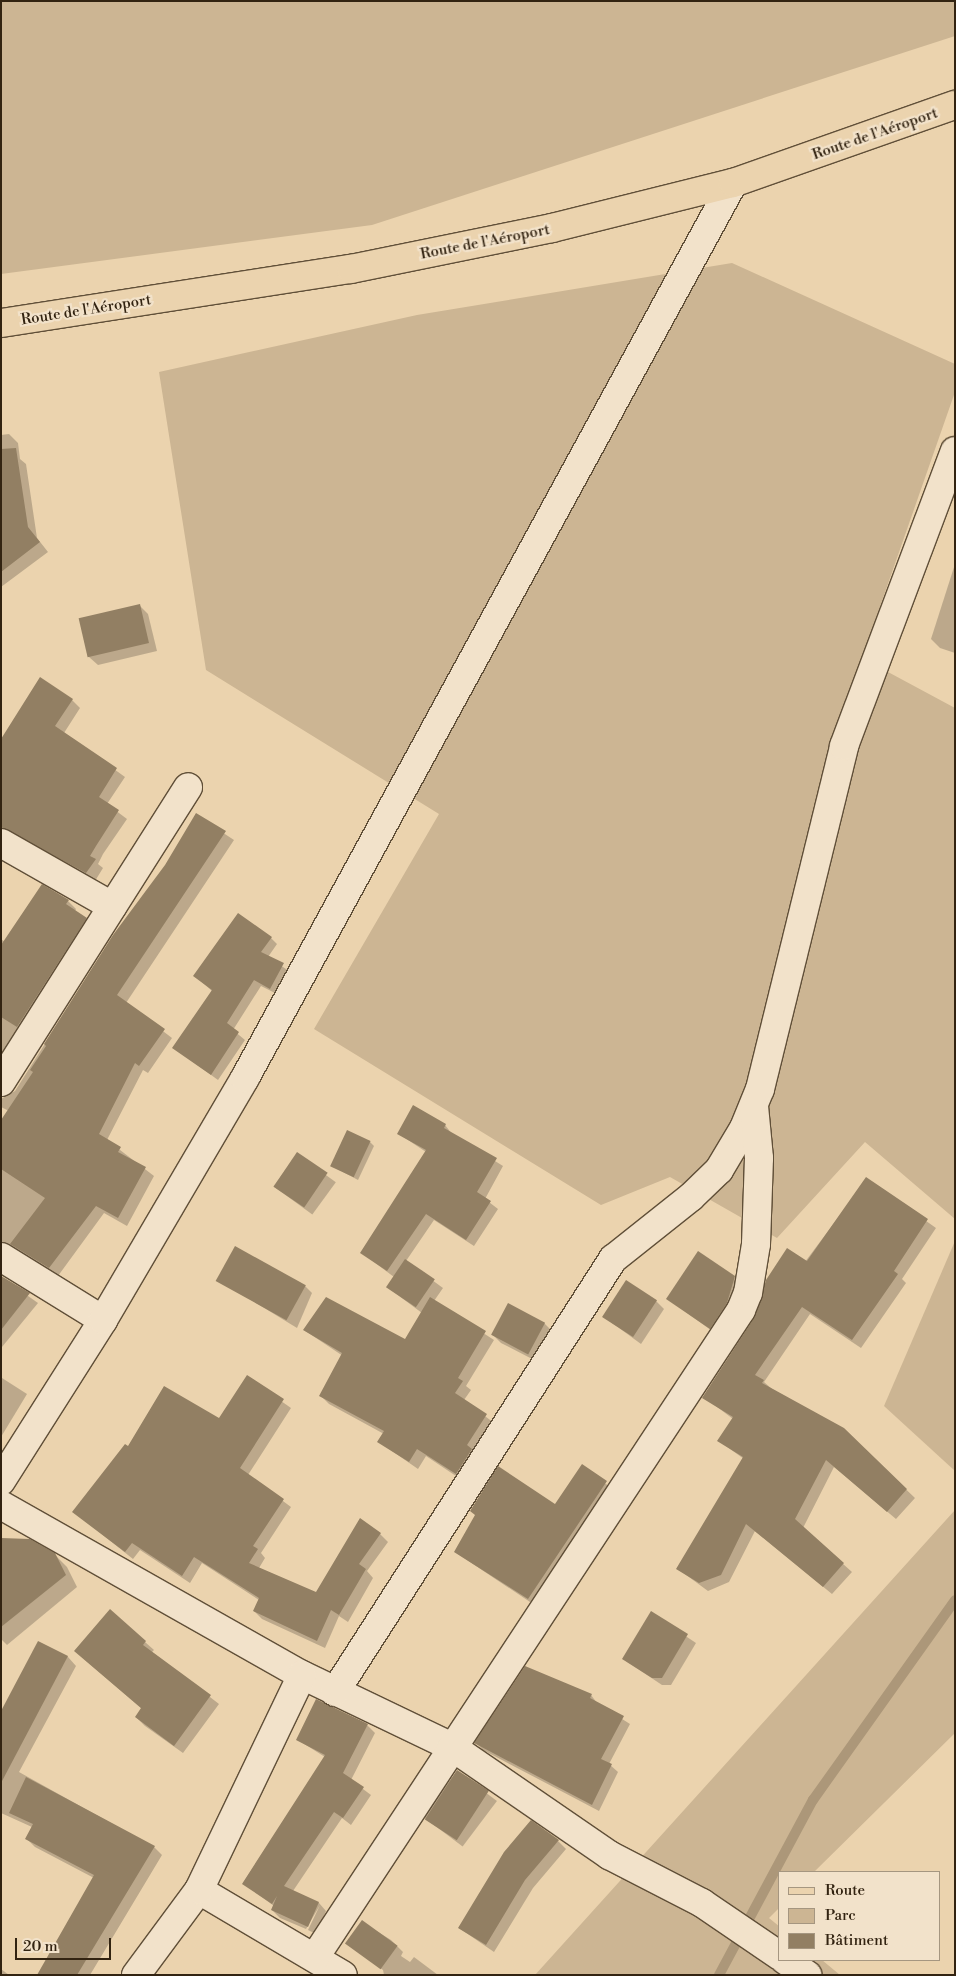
<!DOCTYPE html>
<meta charset="utf-8">
<style>
body{margin:0}
#map{position:relative;width:956px;height:1976px;overflow:hidden;background:#ebd3ae;font-family:"Libre Bodoni",serif}
div>[style]{position:absolute}
[style*='--x']{left:calc(var(--x)*1px);top:calc(var(--y)*1px);width:calc(var(--w)*1px);rotate:calc(var(--a)*1deg)}
.green>*{inset:0;background:#ccb593}
.shadow>*{inset:0;background:#0003;transform-origin:0 0}
.stream>*{height:10px;margin:-5px;padding:0 5px;transform-origin:5px;border-radius:5px;background:#ac9779}
.building>*{inset:0;background:#927f63;transform-origin:0 0}
.roads{filter:drop-shadow(1px 0 #604f38) drop-shadow(-1px 0 #604f38) drop-shadow(0 1px #604f38) drop-shadow(0 -1px #604f38)}
.minor>*{height:28px;margin:-14px;padding:0 14px;transform-origin:14px;border-radius:14px;background:#f2e2ca}
.major>*{height:28px;margin:-14px;padding:0 14px;transform-origin:14px;border-radius:14px;background:#ebd3ae}
span{translate:-50% -50%;white-space:nowrap;text-align:center;line-height:1.15;-webkit-text-stroke:4.5px #f2e2ca;paint-order:stroke}
.street-label{font-size:15px;color:#322311}
.frame{position:absolute;inset:0;border:2px solid #322311;pointer-events:none}
.legend{position:absolute;left:778px;top:1871px;width:162px;height:90px;box-sizing:border-box;background:#f2e2ca;border:1px solid #a59680;margin:0;padding:6px 9px;list-style:none;font-size:15px;color:#322311}
.legend li{display:flex;align-items:center;gap:10px;height:25px}
.legend b{width:25px;border:1px solid #a59680}
.scale{position:absolute;left:15px;top:1938px;width:96px;height:22px;box-sizing:border-box;border:2px solid #322311;border-top:0;padding-left:6px;font-size:15px;line-height:18px;white-space:nowrap;color:#322311;-webkit-text-stroke:4px #f2e2ca;paint-order:stroke}
</style>
<div id="map">
<div class="green">
<i style="clip-path:polygon(1px 1px,955px 1px,955px 36px,372px 225px,1px 274px)"></i>
<i style="clip-path:polygon(732px 263px,955px 364px,955px 392px,862px 658px,955px 708px,955px 1219px,865px 1142px,777px 1238px,670px 1177px,601px 1205px,314px 1029px,439px 814px,206px 670px,159px 372px,417px 315px)"></i>
<i style="clip-path:polygon(955px 1241px,955px 1471px,884px 1406px)"></i>
<i style="clip-path:polygon(955px 1510px,955px 1733px,814px 1872px,780px 1872px,780px 1907px,769px 1918px,780px 1927px,780px 1960px,822px 1960px,840px 1975px,535px 1975px)"></i>
</div>
<div class="shadow">
<i style="clip-path:polygon(9px 434px,18px 443px,20px 459px,26px 464px,37px 538px,48px 552px,1px 587px,1px 435px)"></i>
<i style="clip-path:polygon(955px 564px,955px 653px,940px 648px,931px 639px)"></i>
<i style="clip-path:polygon(140px 606px,148px 614px,157px 651px,98px 665px,89px 657px,81px 620px)"></i>
<i style="clip-path:polygon(72px 700px,80px 708px,64px 733px,125px 777px,107px 804px,127px 819px,103px 854px,98px 864px,103px 868px,95px 881px,1px 837px,1px 741px)"></i>
<i style="clip-path:polygon(196px 815px,234px 840px,126px 1003px,172px 1038px,148px 1073px,143px 1070px,107px 1140px,154px 1176px,127px 1226px,104px 1213px,58px 1276px,19px 1251px,1px 1246px,1px 1122px,9px 1111px,1px 1107px,1px 1099px,15px 1091px,114px 935px,166px 866px)"></i>
<i style="clip-path:polygon(68px 901px,76px 909px,75px 911px,94px 927px,1px 1073px,1px 939px,5px 942px)"></i>
<i style="clip-path:polygon(271px 938px,277px 944px,268px 957px,289px 971px,277px 994px,261px 986px,233px 1030px,245px 1040px,218px 1080px,174px 1048px,212px 991px,195px 976px)"></i>
<i style="clip-path:polygon(445px 1125px,452px 1134px,503px 1166px,485px 1199px,498px 1209px,474px 1246px,434px 1220px,406px 1261px,443px 1288px,434px 1301px,494px 1340px,466px 1386px,471px 1390px,464px 1400px,494px 1423px,465px 1482px,426px 1456px,418px 1469px,379px 1442px,384px 1434px,329px 1404px,321px 1396px,343px 1356px,304px 1330px,406px 1340px,422px 1313px,387px 1287px,394px 1277px,362px 1253px,426px 1152px,399px 1134px)"></i>
<i style="clip-path:polygon(370px 1142px,374px 1146px,358px 1180px,332px 1166px)"></i>
<i style="left:297px;top:1154px;width:48px;height:40px;rotate:36deg"></i>
<i style="clip-path:polygon(867px 1179px,936px 1228px,902px 1279px,906px 1283px,861px 1348px,810px 1314px,764px 1382px,772px 1389px,843px 1429px,915px 1498px,896px 1519px,834px 1467px,803px 1528px,852px 1572px,832px 1594px,755px 1531px,729px 1582px,708px 1591px,678px 1569px,744px 1459px,719px 1441px,733px 1419px,704px 1397px)"></i>
<i style="clip-path:polygon(1px 1277px,38px 1303px,2px 1347px,1px 1346px)"></i>
<i style="clip-path:polygon(734px 1277px,743px 1286px,719px 1336px,668px 1299px)"></i>
<i style="clip-path:polygon(218px 1280px,305px 1286px,312px 1293px,297px 1328px)"></i>
<i style="clip-path:polygon(656px 1301px,664px 1309px,641px 1344px,604px 1317px)"></i>
<i style="clip-path:polygon(508px 1305px,545px 1324px,553px 1332px,538px 1362px,501px 1343px,493px 1335px)"></i>
<i style="clip-path:polygon(247px 1377px,291px 1408px,248px 1475px,291px 1507px,261px 1553px,265px 1558px,259px 1568px,316px 1593px,380px 1534px,388px 1542px,367px 1571px,373px 1578px,348px 1622px,339px 1616px,325px 1648px,262px 1619px,254px 1611px,259px 1600px,202px 1563px,190px 1583px,140px 1550px,133px 1559px,74px 1512px,128px 1448px,219px 1419px)"></i>
<i style="clip-path:polygon(2px 1378px,27px 1394px,1px 1437px,1px 1380px)"></i>
<i style="clip-path:polygon(582px 1466px,614px 1490px,536px 1606px,455px 1552px,555px 1506px)"></i>
<i style="clip-path:polygon(1px 1539px,54px 1554px,67px 1567px,77px 1587px,7px 1645px,1px 1639px)"></i>
<i style="clip-path:polygon(651px 1613px,696px 1643px,671px 1685px,662px 1685px,623px 1659px)"></i>
<i style="clip-path:polygon(39px 1642px,68px 1657px,76px 1666px,19px 1772px,154px 1847px,162px 1855px,90px 1975px,60px 1975px,94px 1878px,35px 1847px,26px 1838px,32px 1827px,1px 1813px,1px 1714px)"></i>
<i style="clip-path:polygon(145px 1642px,154px 1650px,152px 1652px,219px 1704px,183px 1753px,145px 1726px,136px 1717px,142px 1709px,84px 1659px)"></i>
<i style="clip-path:polygon(591px 1695px,597px 1703px,630px 1724px,609px 1764px,618px 1772px,599px 1811px,483px 1750px,476px 1743px)"></i>
<i style="clip-path:polygon(367px 1725px,375px 1733px,351px 1780px,371px 1795px,351px 1825px,342px 1818px,293px 1891px,319px 1903px,326px 1911px,316px 1934px,308px 1930px,320px 1905px,306px 1929px,280px 1918px,272px 1910px,274px 1906px,243px 1883px,325px 1757px,298px 1740px)"></i>
<i style="left:457px;top:1771px;width:50px;height:57px;rotate:37deg"></i>
<i style="clip-path:polygon(558px 1841px,566px 1849px,533px 1888px,494px 1952px,459px 1928px)"></i>
<i style="clip-path:polygon(362px 1922px,391px 1940px,403px 1952px,401px 1956px,410px 1962px,414px 1957px,438px 1975px,384px 1975px,383px 1970px,348px 1945px)"></i>
<i style="clip-path:polygon(1px 1969px,9px 1975px,1px 1975px)"></i>
</div>
<div class="stream">
<i style="--x:719;--y:1975;--w:199;--a:-61.8"></i>
<i style="--x:813;--y:1800;--w:245;--a:-54.6"></i>
</div>
<div class="building">
<i style="clip-path:polygon(16px 448px,28px 527px,40px 542px,1px 572px,1px 449px)"></i>
<i style="left:140px;top:604px;width:40px;height:63px;rotate:77deg"></i>
<i style="clip-path:polygon(40px 677px,73px 699px,55px 726px,117px 768px,99px 797px,119px 810px,96px 846px,90px 856px,96px 859px,86px 873px,1px 827px,1px 739px)"></i>
<i style="clip-path:polygon(196px 813px,226px 831px,117px 995px,165px 1029px,139px 1066px,135px 1063px,99px 1134px,121px 1147px,118px 1152px,146px 1167px,118px 1218px,96px 1206px,49px 1268px,10px 1244px,45px 1198px,1px 1169px,1px 1120px,33px 1072px,30px 1070px,46px 1046px,44px 1044px,113px 935px,165px 865px)"></i>
<i style="clip-path:polygon(42px 884px,69px 900px,66px 904px,87px 918px,17px 1027px,1px 1017px,1px 945px)"></i>
<i style="clip-path:polygon(238px 913px,272px 937px,261px 952px,284px 963px,270px 989px,254px 980px,227px 1023px,239px 1032px,211px 1075px,172px 1048px,212px 990px,193px 976px)"></i>
<i style="clip-path:polygon(413px 1105px,446px 1124px,444px 1128px,497px 1158px,477px 1192px,491px 1201px,466px 1240px,426px 1214px,387px 1271px,360px 1253px,426px 1150px,397px 1134px)"></i>
<i style="left:347px;top:1130px;width:26px;height:40px;rotate:25deg"></i>
<i style="left:297px;top:1152px;width:37px;height:42px;rotate:34deg"></i>
<i style="clip-path:polygon(866px 1177px,928px 1219px,894px 1271px,898px 1274px,852px 1340px,802px 1307px,755px 1375px,764px 1380px,762px 1383px,844px 1428px,907px 1489px,887px 1512px,826px 1460px,795px 1519px,844px 1563px,823px 1587px,746px 1524px,721px 1575px,699px 1583px,676px 1569px,743px 1457px,717px 1441px,733px 1417px,702px 1398px,754px 1318px,766px 1280px,787px 1248px,807px 1261px)"></i>
<i style="left:235px;top:1246px;width:81px;height:40px;rotate:29deg"></i>
<i style="clip-path:polygon(698px 1251px,735px 1276px,727px 1303px,710px 1329px,666px 1299px)"></i>
<i style="left:405px;top:1259px;width:36px;height:34px;rotate:34deg"></i>
<i style="clip-path:polygon(1px 1276px,30px 1293px,1px 1330px)"></i>
<i style="left:626px;top:1280px;width:37px;height:44px;rotate:33deg"></i>
<i style="clip-path:polygon(326px 1297px,405px 1339px,430px 1297px,486px 1331px,458px 1378px,463px 1381px,455px 1393px,487px 1414px,467px 1445px,472px 1449px,456px 1474px,417px 1449px,409px 1462px,377px 1442px,384px 1431px,319px 1396px,342px 1353px,303px 1330px)"></i>
<i style="left:508px;top:1303px;width:42px;height:36px;rotate:28deg"></i>
<i style="clip-path:polygon(247px 1375px,284px 1399px,240px 1468px,284px 1499px,253px 1546px,258px 1549px,249px 1563px,316px 1592px,360px 1518px,381px 1533px,359px 1564px,366px 1569px,339px 1615px,331px 1610px,317px 1641px,253px 1611px,259px 1598px,194px 1557px,182px 1576px,132px 1543px,125px 1552px,72px 1512px,125px 1444px,128px 1446px,164px 1386px,219px 1418px)"></i>
<i style="clip-path:polygon(582px 1464px,607px 1481px,528px 1599px,454px 1552px,475px 1515px,470px 1511px,498px 1466px,555px 1504px)"></i>
<i style="clip-path:polygon(1px 1538px,30px 1539px,55px 1553px,66px 1575px,1px 1627px)"></i>
<i style="clip-path:polygon(110px 1609px,146px 1641px,143px 1645px,211px 1695px,174px 1746px,135px 1717px,141px 1708px,74px 1651px)"></i>
<i style="clip-path:polygon(651px 1611px,688px 1634px,662px 1678px,652px 1678px,622px 1659px)"></i>
<i style="clip-path:polygon(38px 1641px,68px 1656px,1px 1783px,1px 1711px)"></i>
<i style="clip-path:polygon(525px 1666px,592px 1694px,590px 1698px,624px 1716px,601px 1759px,612px 1764px,592px 1805px,474px 1743px)"></i>
<i style="clip-path:polygon(316px 1699px,368px 1724px,343px 1773px,364px 1787px,343px 1818px,334px 1812px,284px 1886px,319px 1902px,308px 1927px,271px 1910px,277px 1896px,272px 1904px,242px 1884px,325px 1755px,296px 1740px)"></i>
<i style="left:457px;top:1770px;width:38px;height:59px;rotate:33deg"></i>
<i style="clip-path:polygon(26px 1777px,155px 1846px,77px 1975px,37px 1975px,94px 1875px,25px 1839px,33px 1824px,9px 1813px)"></i>
<i style="clip-path:polygon(531px 1820px,559px 1840px,525px 1880px,486px 1945px,458px 1928px,504px 1852px)"></i>
<i style="left:362px;top:1920px;width:44px;height:29px;rotate:36deg"></i>
</div>
<div class="roads">
<div class="minor">
<i style="--x:1;--y:843;--w:128;--a:29.6"></i>
<i style="--x:1;--y:1082;--w:349;--a:-57.6"></i>
<i style="--x:1;--y:1257;--w:120;--a:31.7"></i>
<i style="--x:1;--y:1481;--w:191;--a:-57.6"></i>
<i style="--x:103;--y:1320;--w:281;--a:-59.6"></i>
<i style="--x:245;--y:1078;--w:1019;--a:-61.4"></i>
<i style="--x:1;--y:1505;--w:346;--a:29.5"></i>
<i style="--x:302;--y:1675;--w:166;--a:25.6"></i>
<i style="--x:452;--y:1747;--w:191;--a:34.5"></i>
<i style="--x:609;--y:1855;--w:105;--a:27.3"></i>
<i style="--x:702;--y:1903;--w:94;--a:34.2"></i>
<i style="--x:335;--y:1692;--w:515;--a:-57.3"></i>
<i style="--x:613;--y:1259;--w:100;--a:-38.5"></i>
<i style="--x:691;--y:1197;--w:39;--a:-44"></i>
<i style="--x:719;--y:1170;--w:49;--a:-59.2"></i>
<i style="--x:744;--y:1128;--w:42;--a:-67.7"></i>
<i style="--x:760;--y:1089;--w:353;--a:-76.2"></i>
<i style="--x:844;--y:746;--w:315;--a:-69.4"></i>
<i style="--x:199;--y:1890;--w:167;--a:30.6"></i>
<i style="--x:315;--y:1957;--w:775;--a:-56.64"></i>
<i style="--x:741;--y:1310;--w:18;--a:-68"></i>
<i style="--x:748;--y:1293;--w:50;--a:-80.7"></i>
<i style="--x:756;--y:1244;--w:86;--a:-88"></i>
<i style="--x:759;--y:1158;--w:52;--a:-95.5"></i>
<i style="--x:785;--y:1960;--w:27;--a:34"></i>
<i style="--x:136;--y:1975;--w:106;--a:-53.5"></i>
<i style="--x:199;--y:1890;--w:238;--a:-64.4"></i>
</div>
<div class="major">
<i style="--x:1;--y:323;--w:354;--a:-8.8"></i>
<i style="--x:351;--y:269;--w:205;--a:-11.5"></i>
<i style="--x:552;--y:228;--w:187;--a:-14"></i>
<i style="--x:733;--y:183;--w:235;--a:-19.4"></i>
</div>
</div>
<div class="street-label">
<span style="left:875px;top:134px;rotate:-19deg">Route de l'Aéroport</span>
<span style="left:485px;top:242px;rotate:-11deg">Route de l'Aéroport</span>
<span style="left:86px;top:310px;rotate:-9deg">Route de l'Aéroport</span>
</div>
<div class="frame"></div>
<ul class="legend">
<li><b style="height:6px;background:#ebd3ae"></b>Route</li>
<li><b style="height:14px;background:#ccb593"></b>Parc</li>
<li><b style="height:14px;background:#927f63"></b>Bâtiment</li>
</ul>
<div class="scale">20 m</div>
</div>
